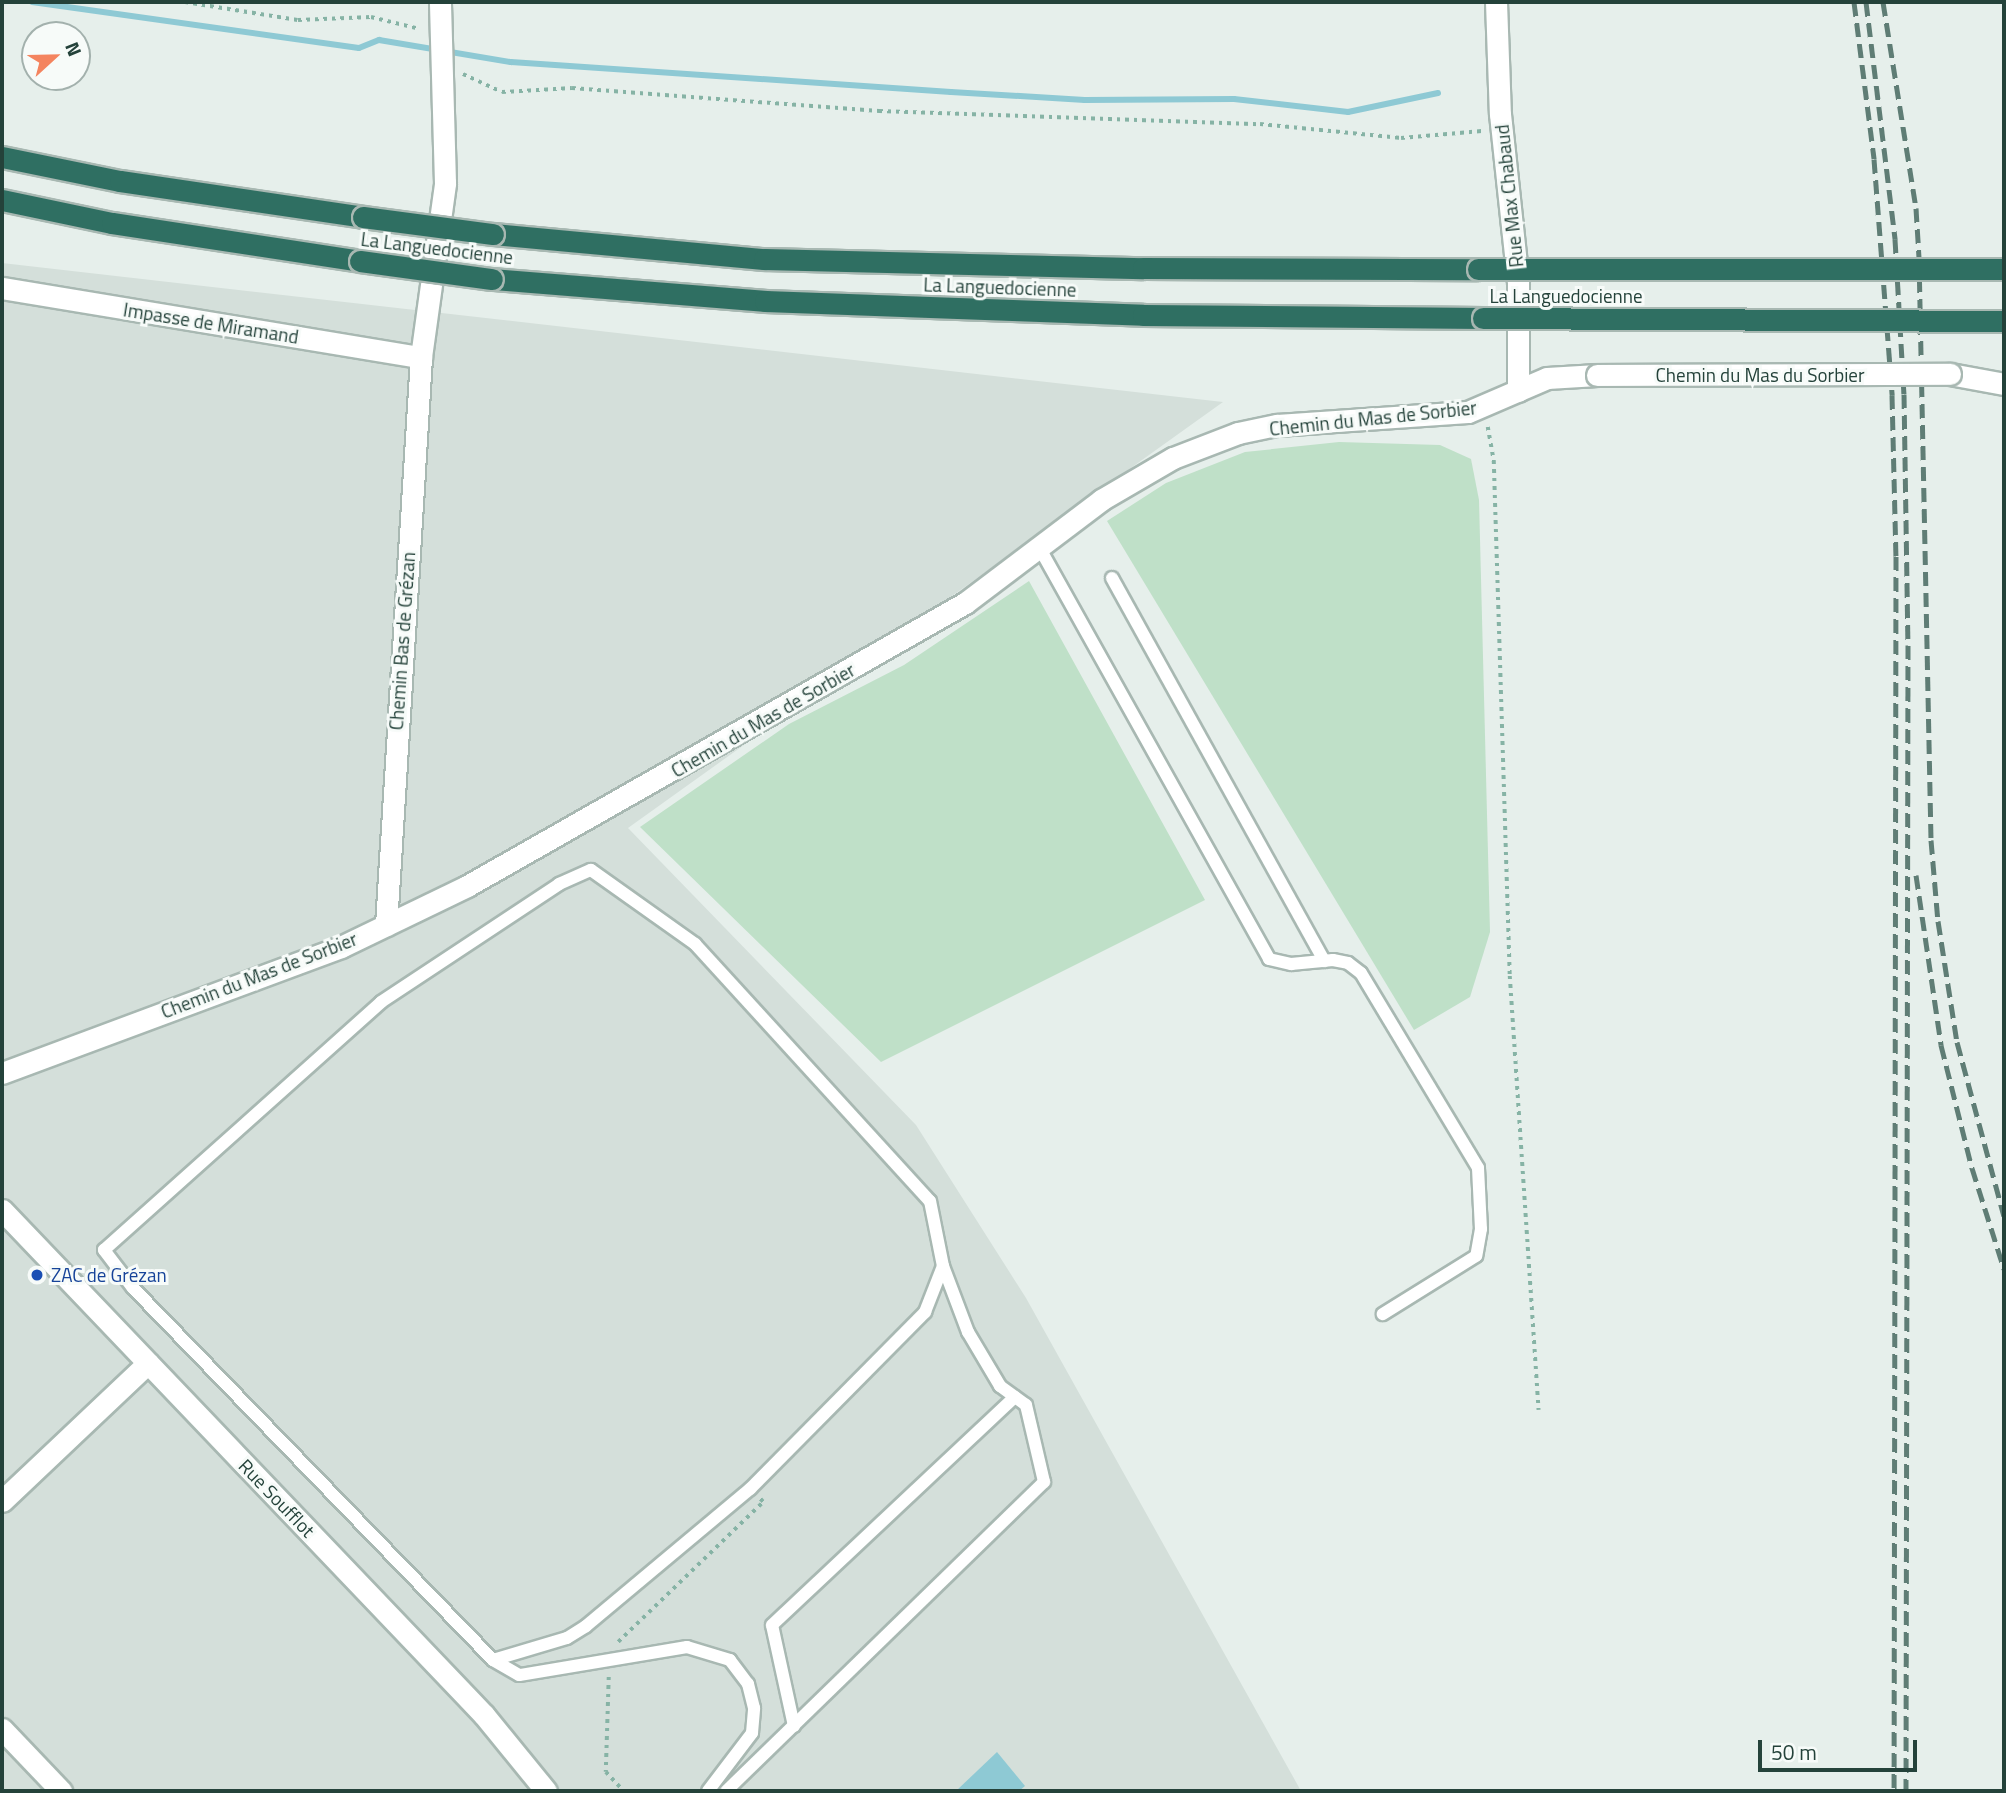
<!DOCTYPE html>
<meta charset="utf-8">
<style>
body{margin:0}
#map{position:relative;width:2006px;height:1793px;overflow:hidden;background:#e6efeb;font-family:"Titillium Web",sans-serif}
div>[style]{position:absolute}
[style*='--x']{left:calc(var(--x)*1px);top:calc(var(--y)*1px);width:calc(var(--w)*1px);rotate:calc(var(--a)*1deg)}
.built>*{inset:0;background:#d4dfda}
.green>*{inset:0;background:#bfe0c8}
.water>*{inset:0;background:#8ec9d4}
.stream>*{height:6px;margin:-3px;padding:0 3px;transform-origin:3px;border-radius:3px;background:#8ec9d4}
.path>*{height:3.5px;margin-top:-1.75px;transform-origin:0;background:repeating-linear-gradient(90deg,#86b3a5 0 3.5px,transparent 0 8.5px)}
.roads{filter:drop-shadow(2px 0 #a8b8b2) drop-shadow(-2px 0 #a8b8b2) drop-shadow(0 2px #a8b8b2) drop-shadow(0 -2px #a8b8b2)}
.lane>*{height:12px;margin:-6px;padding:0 6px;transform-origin:6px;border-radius:6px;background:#fff}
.street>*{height:21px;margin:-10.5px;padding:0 10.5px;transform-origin:10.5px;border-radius:10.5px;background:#fff}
.highway>*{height:21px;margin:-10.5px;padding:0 10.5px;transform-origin:10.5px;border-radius:10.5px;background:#2f6f62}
.rail>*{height:5px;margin-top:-2.5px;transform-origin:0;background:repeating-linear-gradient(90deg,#5f7d75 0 14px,transparent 0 21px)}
.bridges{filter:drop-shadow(2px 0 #a8b8b2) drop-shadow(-2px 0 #a8b8b2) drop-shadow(0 2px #a8b8b2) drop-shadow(0 -2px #a8b8b2)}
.street-bridge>*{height:21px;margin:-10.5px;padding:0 10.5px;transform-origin:10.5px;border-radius:10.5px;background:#fff}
.highway-bridge>*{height:21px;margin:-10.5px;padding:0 10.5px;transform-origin:10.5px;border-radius:10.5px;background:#2f6f62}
.dots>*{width:19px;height:19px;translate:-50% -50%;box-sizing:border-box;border:4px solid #f7fbf9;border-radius:50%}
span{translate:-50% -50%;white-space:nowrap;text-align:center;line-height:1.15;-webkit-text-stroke:6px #f7fbf9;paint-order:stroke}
.street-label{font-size:19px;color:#24423a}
.transit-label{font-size:19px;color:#164399}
.left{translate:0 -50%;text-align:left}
.frame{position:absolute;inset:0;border:4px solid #24423a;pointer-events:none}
.north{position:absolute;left:21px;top:21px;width:70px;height:70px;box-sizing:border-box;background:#f7fbf9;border:2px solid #a3b1ad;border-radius:50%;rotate:68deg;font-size:19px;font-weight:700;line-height:28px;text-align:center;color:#24423a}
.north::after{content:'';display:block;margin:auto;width:24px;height:32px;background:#f4845f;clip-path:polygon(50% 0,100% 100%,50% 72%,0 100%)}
.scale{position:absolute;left:1758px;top:1740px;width:159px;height:32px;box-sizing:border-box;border:4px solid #24423a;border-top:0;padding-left:9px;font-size:21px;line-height:24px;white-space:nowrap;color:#24423a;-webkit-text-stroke:5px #f7fbf9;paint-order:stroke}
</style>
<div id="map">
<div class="built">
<i style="clip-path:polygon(2px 263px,1223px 402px,628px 828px,916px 1125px,1026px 1298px,1301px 1791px,2px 1791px)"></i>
</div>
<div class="green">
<i style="clip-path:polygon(1339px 442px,1440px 445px,1471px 459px,1479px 500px,1490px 932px,1470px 997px,1414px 1030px,1107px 521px,1166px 483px,1245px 452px)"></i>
<i style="clip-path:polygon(1029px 581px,1205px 900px,881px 1062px,640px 827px,789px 724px,904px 665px)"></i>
</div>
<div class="water">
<i style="clip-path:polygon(997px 1752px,1025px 1786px,1019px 1791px,956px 1791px)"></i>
</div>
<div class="stream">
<i style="--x:32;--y:2;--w:330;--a:8"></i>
<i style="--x:359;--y:48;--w:22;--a:-22"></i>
<i style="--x:379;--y:40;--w:134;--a:9.5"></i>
<i style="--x:511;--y:62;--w:441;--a:3.9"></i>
<i style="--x:951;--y:92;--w:134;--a:3.4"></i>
<i style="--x:1085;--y:100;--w:149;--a:-0.4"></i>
<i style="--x:1234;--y:99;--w:115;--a:6.5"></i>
<i style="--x:1348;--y:112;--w:92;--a:-11.9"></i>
</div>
<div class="path">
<i style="--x:185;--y:2;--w:114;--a:9.1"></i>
<i style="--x:298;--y:20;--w:73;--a:-2.4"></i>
<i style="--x:371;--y:17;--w:50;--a:13.8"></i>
<i style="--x:463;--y:74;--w:43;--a:24.8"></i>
<i style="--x:502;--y:92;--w:70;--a:-3.3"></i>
<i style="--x:572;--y:88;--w:308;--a:4.3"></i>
<i style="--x:879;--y:111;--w:381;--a:2"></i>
<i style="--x:1260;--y:124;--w:142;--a:5.7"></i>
<i style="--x:1401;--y:138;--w:81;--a:-4.9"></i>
<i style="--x:1488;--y:427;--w:35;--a:80"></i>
<i style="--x:1494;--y:461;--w:515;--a:88.22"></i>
<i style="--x:1510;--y:976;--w:435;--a:86.2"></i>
<i style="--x:618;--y:1642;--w:202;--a:-44"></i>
<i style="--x:763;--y:1502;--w:4;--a:-135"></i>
<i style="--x:609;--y:1677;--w:95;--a:91.8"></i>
<i style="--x:606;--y:1772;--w:26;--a:47"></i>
</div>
<div class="roads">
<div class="lane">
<i style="--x:1039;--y:547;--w:472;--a:60.8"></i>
<i style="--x:1269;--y:959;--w:23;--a:13"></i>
<i style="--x:1291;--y:964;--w:42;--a:-5.4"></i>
<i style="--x:1333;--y:960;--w:15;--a:11"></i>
<i style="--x:1348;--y:963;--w:16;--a:38"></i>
<i style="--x:1361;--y:973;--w:227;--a:59"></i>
<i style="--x:1478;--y:1168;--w:61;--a:87.2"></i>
<i style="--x:1481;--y:1229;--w:27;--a:100"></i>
<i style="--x:1476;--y:1256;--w:110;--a:148.1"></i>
<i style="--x:1112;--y:578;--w:438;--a:61"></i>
<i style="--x:493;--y:1660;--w:77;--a:-16.6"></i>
<i style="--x:567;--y:1638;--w:22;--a:-32"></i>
<i style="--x:586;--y:1626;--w:214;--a:-39.9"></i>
<i style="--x:750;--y:1489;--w:249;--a:-45.3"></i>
<i style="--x:925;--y:1312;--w:49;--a:-68.6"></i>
<i style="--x:794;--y:1726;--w:103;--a:-102.3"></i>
<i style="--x:772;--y:1625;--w:333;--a:-43.2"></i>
<i style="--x:708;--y:1791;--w:73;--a:-52.8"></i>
<i style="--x:752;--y:1733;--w:25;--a:-85"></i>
<i style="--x:754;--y:1708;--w:25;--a:-104"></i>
<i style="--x:748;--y:1684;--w:30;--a:-127"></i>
<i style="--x:730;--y:1660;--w:45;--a:-163.2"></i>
<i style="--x:687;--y:1647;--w:170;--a:170.5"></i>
<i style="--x:519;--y:1675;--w:30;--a:-150"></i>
<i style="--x:493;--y:1660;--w:518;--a:-134.06"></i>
<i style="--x:133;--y:1288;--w:48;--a:-127.3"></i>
<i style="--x:104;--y:1250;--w:372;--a:-41.8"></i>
<i style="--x:381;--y:1002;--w:214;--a:-33.5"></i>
<i style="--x:559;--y:884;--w:35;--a:-24"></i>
<i style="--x:591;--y:870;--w:128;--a:35.4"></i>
<i style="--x:695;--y:944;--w:348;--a:47.6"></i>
<i style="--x:930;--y:1201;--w:66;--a:78.7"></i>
<i style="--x:943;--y:1266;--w:71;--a:69.3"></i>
<i style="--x:968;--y:1332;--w:63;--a:59.3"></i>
<i style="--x:1000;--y:1386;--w:32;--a:36"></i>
<i style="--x:1026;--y:1405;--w:79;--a:76.8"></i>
<i style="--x:1044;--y:1482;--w:443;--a:135.8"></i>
</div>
<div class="street">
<i style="--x:1496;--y:2;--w:112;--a:88"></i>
<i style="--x:1500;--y:114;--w:169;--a:83.9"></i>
<i style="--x:1518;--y:282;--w:109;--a:90"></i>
<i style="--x:2;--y:288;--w:425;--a:9.4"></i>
<i style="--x:1950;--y:374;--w:55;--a:10.5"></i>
<i style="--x:386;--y:925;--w:569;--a:-86.47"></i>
<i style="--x:421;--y:357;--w:176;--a:-82.1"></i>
<i style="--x:445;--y:183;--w:181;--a:-91.6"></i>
<i style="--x:2;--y:1073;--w:362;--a:-20.4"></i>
<i style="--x:341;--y:947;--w:140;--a:-25.8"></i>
<i style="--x:467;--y:886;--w:573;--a:-29.61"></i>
<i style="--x:965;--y:603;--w:171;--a:-37.1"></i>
<i style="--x:1101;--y:500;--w:83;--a:-30.3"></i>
<i style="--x:1173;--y:458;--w:70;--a:-21"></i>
<i style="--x:1238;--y:433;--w:40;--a:-12"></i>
<i style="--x:1277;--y:425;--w:191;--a:-3.9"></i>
<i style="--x:1468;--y:412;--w:86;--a:-23.3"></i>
<i style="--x:1547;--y:378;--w:50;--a:-3.4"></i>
<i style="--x:2;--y:1210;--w:698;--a:46.33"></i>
<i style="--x:484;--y:1715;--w:98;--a:50.8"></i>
<i style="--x:2;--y:1501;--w:201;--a:-43.4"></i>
<i style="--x:2;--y:1729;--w:86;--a:46.4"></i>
</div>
<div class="highway">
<i style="--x:2;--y:157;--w:120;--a:11.5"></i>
<i style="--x:120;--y:181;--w:246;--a:8.4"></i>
<i style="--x:2;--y:200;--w:112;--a:11.8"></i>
<i style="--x:112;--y:223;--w:251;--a:8.7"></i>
<i style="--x:493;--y:234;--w:272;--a:5.3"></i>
<i style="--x:764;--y:259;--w:379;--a:1.4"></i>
<i style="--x:1143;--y:268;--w:335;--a:0.2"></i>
<i style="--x:492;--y:279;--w:274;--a:4.6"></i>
<i style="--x:765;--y:301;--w:378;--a:2.1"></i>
<i style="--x:1143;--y:315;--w:340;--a:0.5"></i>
</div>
</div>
<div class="rail">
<i style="--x:1854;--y:2;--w:158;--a:82.7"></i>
<i style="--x:1874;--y:159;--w:237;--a:85.6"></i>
<i style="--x:1892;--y:395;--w:161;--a:88.6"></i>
<i style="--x:1896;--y:556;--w:1235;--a:90.09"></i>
<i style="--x:1866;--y:2;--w:239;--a:83"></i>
<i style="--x:1895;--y:239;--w:155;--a:86.7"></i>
<i style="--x:1904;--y:394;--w:251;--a:89.1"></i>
<i style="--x:1908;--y:645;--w:1146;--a:90.1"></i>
<i style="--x:1883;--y:2;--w:209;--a:80.9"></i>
<i style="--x:1916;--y:208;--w:49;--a:86.5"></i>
<i style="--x:1919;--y:257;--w:583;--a:88.82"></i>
<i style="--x:1931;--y:840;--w:81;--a:85.1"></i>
<i style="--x:1938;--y:921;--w:122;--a:81.1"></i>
<i style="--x:1957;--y:1042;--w:180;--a:74.9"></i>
<i style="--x:1916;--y:875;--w:172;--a:81.6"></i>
<i style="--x:1941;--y:1045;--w:127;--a:75.9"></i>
<i style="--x:1972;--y:1168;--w:106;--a:72.4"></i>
</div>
<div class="bridges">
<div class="street-bridge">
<i style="--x:1597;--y:375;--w:353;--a:-0.2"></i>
</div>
<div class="highway-bridge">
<i style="--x:363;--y:217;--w:131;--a:7.5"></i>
<i style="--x:360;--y:261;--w:133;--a:7.8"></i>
<i style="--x:1478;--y:269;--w:526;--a:0"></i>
<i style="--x:1483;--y:318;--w:521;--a:0.33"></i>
</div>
</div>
<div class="dots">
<i style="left:37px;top:1275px;background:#1a4fb4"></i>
</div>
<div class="street-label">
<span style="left:1509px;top:196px;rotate:-96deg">Rue Max Chabaud</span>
<span style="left:437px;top:248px;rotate:7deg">La Languedocienne</span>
<span style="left:1000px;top:287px;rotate:2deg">La Languedocienne</span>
<span style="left:1566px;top:296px">La Languedocienne</span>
<span style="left:211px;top:323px;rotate:9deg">Impasse de Miramand</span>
<span style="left:1760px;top:375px">Chemin du Mas du Sorbier</span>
<span style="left:1373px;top:418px;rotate:-6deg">Chemin du Mas de Sorbier</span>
<span style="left:402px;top:641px;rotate:-86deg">Chemin Bas de Grézan</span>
<span style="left:763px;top:720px;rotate:-30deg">Chemin du Mas de Sorbier</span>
<span style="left:259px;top:975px;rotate:-21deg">Chemin du Mas de Sorbier</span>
<span style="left:277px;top:1498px;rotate:46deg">Rue Soufflot</span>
</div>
<div class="transit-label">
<span class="left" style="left:51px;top:1275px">ZAC de Grézan</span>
</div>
<div class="frame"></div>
<div class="north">N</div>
<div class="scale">50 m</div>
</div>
